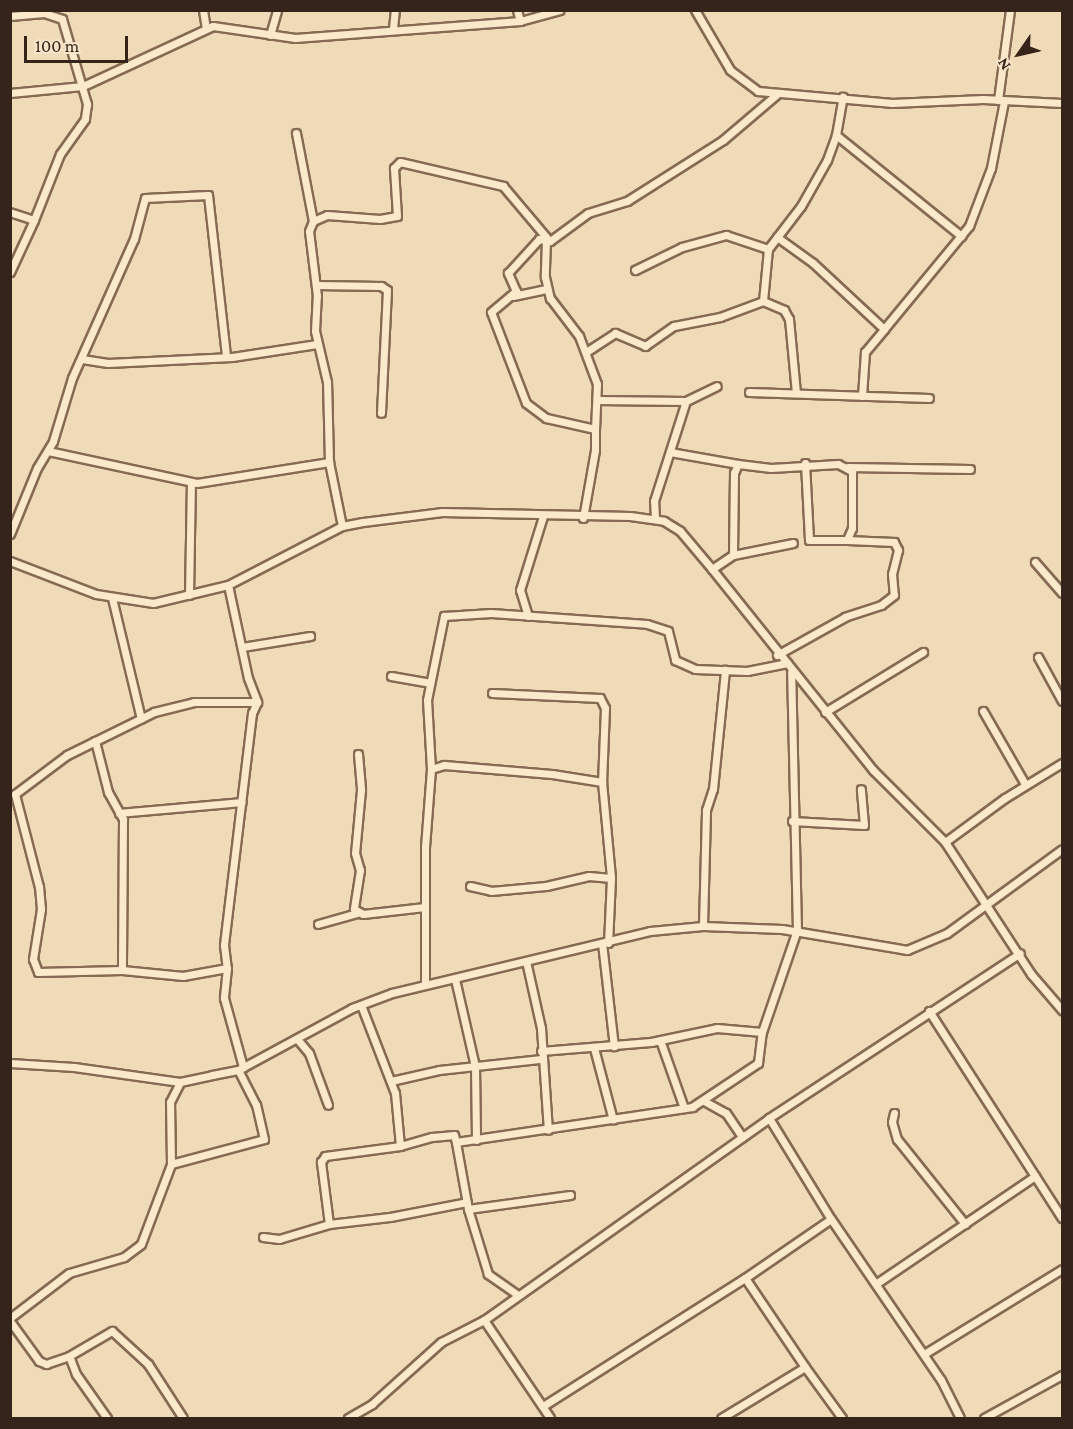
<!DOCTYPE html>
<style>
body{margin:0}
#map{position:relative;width:1073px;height:1429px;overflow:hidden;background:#f0dbb9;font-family:"Crimson Pro",serif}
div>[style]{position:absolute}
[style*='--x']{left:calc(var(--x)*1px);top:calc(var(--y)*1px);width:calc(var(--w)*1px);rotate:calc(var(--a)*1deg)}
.roads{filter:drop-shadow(2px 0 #876a53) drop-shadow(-2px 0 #876a53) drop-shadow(0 2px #876a53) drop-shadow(0 -2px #876a53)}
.minor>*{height:7px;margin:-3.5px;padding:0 3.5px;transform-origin:3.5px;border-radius:3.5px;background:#fbe9cc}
span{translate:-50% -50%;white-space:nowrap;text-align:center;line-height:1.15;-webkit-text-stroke:6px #f7e6c9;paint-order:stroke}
.frame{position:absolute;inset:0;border:12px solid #352419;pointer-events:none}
.north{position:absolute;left:989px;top:24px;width:60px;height:60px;-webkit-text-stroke:4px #f7e6c9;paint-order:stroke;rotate:236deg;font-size:16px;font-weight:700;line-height:24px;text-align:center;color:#352419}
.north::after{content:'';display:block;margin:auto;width:21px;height:27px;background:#352419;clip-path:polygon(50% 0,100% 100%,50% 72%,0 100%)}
.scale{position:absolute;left:24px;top:36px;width:104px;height:27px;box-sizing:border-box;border:3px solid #352419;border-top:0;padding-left:8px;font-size:18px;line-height:21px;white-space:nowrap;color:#352419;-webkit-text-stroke:4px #f7e6c9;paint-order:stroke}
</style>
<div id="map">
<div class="roads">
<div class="minor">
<i style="--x:203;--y:10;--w:18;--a:81"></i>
<i style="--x:517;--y:10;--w:11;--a:75"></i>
<i style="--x:695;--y:10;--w:69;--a:59.7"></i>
<i style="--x:730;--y:70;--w:35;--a:37"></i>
<i style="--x:758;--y:91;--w:135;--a:5.1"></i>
<i style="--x:892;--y:103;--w:91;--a:-2.5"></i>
<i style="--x:983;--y:99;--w:79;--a:2.9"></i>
<i style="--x:10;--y:16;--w:34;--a:-5"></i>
<i style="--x:44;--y:13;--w:19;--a:18"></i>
<i style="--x:62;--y:19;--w:89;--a:73.6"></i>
<i style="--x:87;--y:104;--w:15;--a:98"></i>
<i style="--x:85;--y:119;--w:43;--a:125.5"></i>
<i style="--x:60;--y:154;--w:71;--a:111.5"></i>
<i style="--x:34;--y:220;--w:25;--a:-162"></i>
<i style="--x:393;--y:28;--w:18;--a:-84"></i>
<i style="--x:270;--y:35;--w:26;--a:-74"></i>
<i style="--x:10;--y:93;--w:73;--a:-5.5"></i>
<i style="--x:83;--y:86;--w:143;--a:-24.8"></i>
<i style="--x:213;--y:26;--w:83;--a:8.3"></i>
<i style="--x:295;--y:38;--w:226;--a:-4.3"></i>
<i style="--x:520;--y:21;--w:41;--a:-15.4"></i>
<i style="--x:998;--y:100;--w:91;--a:-82.4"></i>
<i style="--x:296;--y:133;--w:90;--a:79.1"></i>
<i style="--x:836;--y:135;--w:161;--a:38.9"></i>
<i style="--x:777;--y:237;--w:44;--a:35.8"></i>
<i style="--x:813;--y:263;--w:97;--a:42.9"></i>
<i style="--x:884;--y:329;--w:134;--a:-50.5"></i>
<i style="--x:969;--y:226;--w:62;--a:-69.2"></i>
<i style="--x:991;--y:168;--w:68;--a:-79"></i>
<i style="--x:546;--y:240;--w:37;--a:92"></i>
<i style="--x:545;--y:277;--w:22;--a:77"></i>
<i style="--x:550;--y:298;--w:48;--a:52.7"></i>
<i style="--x:579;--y:336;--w:51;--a:69.4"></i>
<i style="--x:597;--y:384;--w:45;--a:92.5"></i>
<i style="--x:635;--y:270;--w:52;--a:-26.1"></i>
<i style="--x:682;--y:247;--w:46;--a:-15.3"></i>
<i style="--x:726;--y:235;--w:44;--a:18.4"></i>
<i style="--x:10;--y:272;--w:57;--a:-65.2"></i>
<i style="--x:316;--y:285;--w:65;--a:0.9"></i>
<i style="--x:381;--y:286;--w:7;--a:34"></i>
<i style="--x:387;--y:290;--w:123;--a:92.8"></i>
<i style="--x:513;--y:296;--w:35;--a:-12"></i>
<i style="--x:763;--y:301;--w:23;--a:23"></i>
<i style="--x:784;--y:310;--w:10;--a:61"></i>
<i style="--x:789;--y:319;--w:74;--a:84.6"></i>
<i style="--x:586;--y:352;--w:35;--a:-33"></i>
<i style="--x:615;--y:333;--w:33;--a:23"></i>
<i style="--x:645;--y:346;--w:35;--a:-35"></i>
<i style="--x:674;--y:326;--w:47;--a:-11.1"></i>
<i style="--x:720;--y:317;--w:46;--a:-20.4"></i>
<i style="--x:763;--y:301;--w:52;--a:-84.5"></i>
<i style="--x:768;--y:249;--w:54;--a:-52.5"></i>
<i style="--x:801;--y:206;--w:53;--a:-60.5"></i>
<i style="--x:827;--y:160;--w:27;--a:-70"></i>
<i style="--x:836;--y:135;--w:39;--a:-80"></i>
<i style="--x:82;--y:359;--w:26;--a:9"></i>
<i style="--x:108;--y:363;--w:124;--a:-2.8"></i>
<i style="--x:232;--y:357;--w:86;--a:-8.7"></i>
<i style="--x:749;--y:392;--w:180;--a:1.9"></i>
<i style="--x:862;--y:396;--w:44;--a:-86.1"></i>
<i style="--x:865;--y:352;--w:30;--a:-50"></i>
<i style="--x:597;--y:400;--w:89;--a:0.6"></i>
<i style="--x:48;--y:451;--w:152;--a:12.1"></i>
<i style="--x:197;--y:483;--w:134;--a:-9"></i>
<i style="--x:670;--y:452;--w:69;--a:10"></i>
<i style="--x:805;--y:463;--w:77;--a:87"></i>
<i style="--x:809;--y:540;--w:38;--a:0"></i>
<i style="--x:848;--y:467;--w:122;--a:0.9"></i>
<i style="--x:583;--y:518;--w:69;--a:-80"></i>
<i style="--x:595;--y:450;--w:21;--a:-90"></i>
<i style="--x:595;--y:429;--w:50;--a:-167.3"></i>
<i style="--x:546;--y:418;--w:25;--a:-143"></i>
<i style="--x:526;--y:403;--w:97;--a:-111"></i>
<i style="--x:491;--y:312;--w:33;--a:-40"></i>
<i style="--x:516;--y:291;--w:20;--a:-114"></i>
<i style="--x:508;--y:273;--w:46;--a:-47.6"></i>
<i style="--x:539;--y:239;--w:11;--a:10"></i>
<i style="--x:550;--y:241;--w:47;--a:-36.4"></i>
<i style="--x:588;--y:213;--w:41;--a:-17.1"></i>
<i style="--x:627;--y:201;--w:114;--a:-32.4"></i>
<i style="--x:723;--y:140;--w:71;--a:-40.4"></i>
<i style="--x:655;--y:518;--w:17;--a:-93"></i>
<i style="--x:654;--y:501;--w:105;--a:-72.3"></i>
<i style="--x:686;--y:401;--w:34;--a:-26"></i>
<i style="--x:342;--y:526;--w:65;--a:-101.5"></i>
<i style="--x:329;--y:462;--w:80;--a:-91.4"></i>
<i style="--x:327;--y:382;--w:52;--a:-103.2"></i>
<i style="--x:315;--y:331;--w:35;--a:-87"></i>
<i style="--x:317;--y:296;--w:65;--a:-97"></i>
<i style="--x:309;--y:231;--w:11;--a:-68"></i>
<i style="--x:313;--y:221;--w:15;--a:-23"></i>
<i style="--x:327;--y:215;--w:53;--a:4.3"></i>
<i style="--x:380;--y:219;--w:17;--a:-10"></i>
<i style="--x:397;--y:216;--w:48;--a:-93.6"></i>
<i style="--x:394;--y:168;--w:8;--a:-45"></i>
<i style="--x:400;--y:162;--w:106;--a:13.1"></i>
<i style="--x:503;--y:186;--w:68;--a:49.8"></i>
<i style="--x:10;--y:534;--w:71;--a:-67.8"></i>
<i style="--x:37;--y:468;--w:31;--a:-59"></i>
<i style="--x:53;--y:441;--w:66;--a:-73.2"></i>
<i style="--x:72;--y:378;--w:152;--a:-66"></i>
<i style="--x:134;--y:239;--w:42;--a:-75"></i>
<i style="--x:145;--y:198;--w:63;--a:-2.7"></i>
<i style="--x:208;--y:195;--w:162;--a:83.6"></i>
<i style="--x:733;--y:555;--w:61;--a:-11.3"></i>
<i style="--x:10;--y:561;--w:92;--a:21"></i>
<i style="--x:96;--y:594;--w:58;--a:9"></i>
<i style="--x:153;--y:603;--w:77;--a:-13.5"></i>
<i style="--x:228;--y:585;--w:128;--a:-27.4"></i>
<i style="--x:342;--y:526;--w:21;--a:-11"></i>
<i style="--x:363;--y:522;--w:80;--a:-7.2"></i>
<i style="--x:442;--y:512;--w:188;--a:1.2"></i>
<i style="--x:630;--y:516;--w:34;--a:8"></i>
<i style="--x:664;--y:521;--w:19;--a:32"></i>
<i style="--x:680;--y:531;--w:50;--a:49.9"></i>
<i style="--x:712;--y:569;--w:258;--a:51.3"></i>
<i style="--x:873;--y:770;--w:102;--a:45"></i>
<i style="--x:945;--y:842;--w:158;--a:56.9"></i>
<i style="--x:1031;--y:974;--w:48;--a:49.3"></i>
<i style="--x:1035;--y:562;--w:41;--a:48.9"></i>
<i style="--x:712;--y:569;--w:25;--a:-34"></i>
<i style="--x:733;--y:555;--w:82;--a:-89.3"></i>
<i style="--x:734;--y:473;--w:10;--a:-66"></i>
<i style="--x:738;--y:464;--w:33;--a:7"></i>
<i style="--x:771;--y:468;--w:67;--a:-3.4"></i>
<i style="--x:838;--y:464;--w:16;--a:27"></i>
<i style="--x:852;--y:471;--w:57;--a:90"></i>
<i style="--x:852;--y:528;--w:13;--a:113"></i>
<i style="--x:847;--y:540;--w:47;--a:2.4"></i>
<i style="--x:894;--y:542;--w:9;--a:63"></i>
<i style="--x:898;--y:550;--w:25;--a:104"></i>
<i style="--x:892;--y:574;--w:21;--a:85"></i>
<i style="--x:894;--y:595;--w:16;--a:142"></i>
<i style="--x:881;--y:605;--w:38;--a:162"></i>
<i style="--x:845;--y:617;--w:78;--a:150.8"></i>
<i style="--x:228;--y:585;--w:95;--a:77.9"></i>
<i style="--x:248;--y:678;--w:26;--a:69"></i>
<i style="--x:257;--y:702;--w:12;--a:114"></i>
<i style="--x:252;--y:713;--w:234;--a:96.9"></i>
<i style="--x:224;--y:945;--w:23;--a:83"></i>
<i style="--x:227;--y:968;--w:30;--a:96"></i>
<i style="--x:224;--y:998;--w:72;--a:74.6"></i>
<i style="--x:189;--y:595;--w:113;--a:-89"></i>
<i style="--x:112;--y:598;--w:124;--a:76.5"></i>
<i style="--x:528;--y:616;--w:27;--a:-107"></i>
<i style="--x:520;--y:590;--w:77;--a:-72.7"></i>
<i style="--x:242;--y:647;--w:69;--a:-9.2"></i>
<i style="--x:1038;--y:657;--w:50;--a:61.4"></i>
<i style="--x:391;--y:676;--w:39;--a:10"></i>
<i style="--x:492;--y:693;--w:108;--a:2.7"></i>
<i style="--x:600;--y:698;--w:11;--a:63"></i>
<i style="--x:605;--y:708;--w:74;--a:92.3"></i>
<i style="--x:602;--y:782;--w:96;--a:84.6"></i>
<i style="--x:611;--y:878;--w:65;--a:92.6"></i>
<i style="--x:983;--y:711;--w:84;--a:60.1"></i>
<i style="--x:825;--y:712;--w:115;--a:-31.5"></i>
<i style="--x:95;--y:741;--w:53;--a:75.7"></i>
<i style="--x:108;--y:792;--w:31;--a:61"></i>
<i style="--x:123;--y:819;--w:151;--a:90.4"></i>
<i style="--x:358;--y:754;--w:36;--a:85"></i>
<i style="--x:361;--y:790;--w:63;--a:95.4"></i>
<i style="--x:355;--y:853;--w:18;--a:74"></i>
<i style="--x:360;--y:870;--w:39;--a:99"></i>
<i style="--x:354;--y:909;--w:10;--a:29"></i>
<i style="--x:363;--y:914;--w:62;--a:-6.4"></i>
<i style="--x:431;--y:769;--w:14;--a:-17"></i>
<i style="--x:444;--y:765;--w:108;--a:4.8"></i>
<i style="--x:552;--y:774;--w:51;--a:9.1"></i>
<i style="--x:119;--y:813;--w:123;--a:-5.1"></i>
<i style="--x:792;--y:821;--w:72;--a:3.2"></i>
<i style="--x:864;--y:825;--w:36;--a:-95"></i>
<i style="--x:945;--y:842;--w:74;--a:-36.3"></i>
<i style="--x:1005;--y:798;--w:67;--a:-31.6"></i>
<i style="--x:470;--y:886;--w:22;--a:13"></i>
<i style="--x:491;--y:891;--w:55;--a:-5.2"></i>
<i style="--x:546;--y:886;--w:44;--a:-13.1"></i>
<i style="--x:589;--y:876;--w:22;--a:5"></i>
<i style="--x:318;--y:924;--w:41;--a:-15.8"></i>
<i style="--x:703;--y:926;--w:116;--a:-88.5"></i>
<i style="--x:706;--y:810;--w:22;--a:-72"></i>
<i style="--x:713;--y:789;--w:120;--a:-84.2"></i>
<i style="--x:602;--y:943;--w:104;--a:83.4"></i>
<i style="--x:526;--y:961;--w:69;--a:77.4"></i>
<i style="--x:541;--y:1028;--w:102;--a:86.1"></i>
<i style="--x:227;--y:968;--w:45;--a:169.7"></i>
<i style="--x:183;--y:976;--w:61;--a:-174.4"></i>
<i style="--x:122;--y:970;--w:84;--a:178.6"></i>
<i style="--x:38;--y:972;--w:14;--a:-111"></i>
<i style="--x:33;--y:959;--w:51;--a:-80.9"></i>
<i style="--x:41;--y:909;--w:22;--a:-95"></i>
<i style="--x:39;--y:887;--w:96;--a:-104.5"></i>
<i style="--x:15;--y:794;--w:65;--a:-36.9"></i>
<i style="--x:67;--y:755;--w:97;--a:-26.3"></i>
<i style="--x:154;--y:712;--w:41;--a:-14"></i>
<i style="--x:194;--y:702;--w:63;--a:0"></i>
<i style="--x:455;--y:979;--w:89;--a:77.1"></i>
<i style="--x:475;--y:1066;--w:74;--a:89.2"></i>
<i style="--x:425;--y:984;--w:137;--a:-90"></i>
<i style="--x:425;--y:847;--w:78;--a:-85.6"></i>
<i style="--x:431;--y:769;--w:69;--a:-93.3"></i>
<i style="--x:427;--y:700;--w:86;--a:-78.6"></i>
<i style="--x:444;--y:616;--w:47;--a:-3.7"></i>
<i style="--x:491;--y:613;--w:156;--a:4"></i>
<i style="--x:647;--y:624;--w:22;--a:18"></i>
<i style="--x:668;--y:631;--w:30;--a:76"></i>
<i style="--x:675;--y:660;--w:22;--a:24"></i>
<i style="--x:695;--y:669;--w:52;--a:2.2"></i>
<i style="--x:747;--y:671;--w:41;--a:-11.3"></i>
<i style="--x:361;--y:1005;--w:94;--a:68.9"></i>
<i style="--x:395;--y:1093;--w:53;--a:84.6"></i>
<i style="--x:929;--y:1011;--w:246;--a:57.3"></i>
<i style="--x:298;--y:1040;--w:17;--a:50"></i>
<i style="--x:309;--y:1053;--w:55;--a:69.9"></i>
<i style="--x:660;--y:1040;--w:72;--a:70.6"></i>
<i style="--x:594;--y:1048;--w:74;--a:75.2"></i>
<i style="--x:541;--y:1051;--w:110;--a:-4.7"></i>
<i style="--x:651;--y:1042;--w:67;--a:-12"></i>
<i style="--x:717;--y:1028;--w:45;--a:5.1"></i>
<i style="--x:10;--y:1063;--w:64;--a:3.6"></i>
<i style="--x:74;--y:1067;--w:107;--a:8.1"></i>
<i style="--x:180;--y:1082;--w:33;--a:-12"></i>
<i style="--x:212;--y:1075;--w:26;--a:-11"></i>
<i style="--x:238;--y:1070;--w:130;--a:-28.5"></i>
<i style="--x:352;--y:1008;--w:43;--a:-20.6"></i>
<i style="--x:392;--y:993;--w:265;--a:-13.5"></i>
<i style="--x:650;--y:931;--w:53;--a:-5.4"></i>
<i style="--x:703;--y:926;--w:79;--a:2.2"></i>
<i style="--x:782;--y:929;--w:127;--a:9.5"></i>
<i style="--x:907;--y:950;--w:43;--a:-23"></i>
<i style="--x:947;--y:933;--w:142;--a:-36.1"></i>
<i style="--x:391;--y:1081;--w:49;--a:-12.9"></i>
<i style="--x:439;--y:1070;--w:103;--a:-6.2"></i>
<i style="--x:704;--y:1101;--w:25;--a:29"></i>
<i style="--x:726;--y:1113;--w:29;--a:56"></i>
<i style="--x:894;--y:1113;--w:9;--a:103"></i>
<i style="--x:892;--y:1122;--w:18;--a:74"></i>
<i style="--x:897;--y:1139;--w:109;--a:51.3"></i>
<i style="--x:769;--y:1118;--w:119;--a:58.5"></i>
<i style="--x:831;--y:1219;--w:195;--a:55.7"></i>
<i style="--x:941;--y:1380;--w:42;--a:63.4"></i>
<i style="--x:171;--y:1164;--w:96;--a:-15"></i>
<i style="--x:264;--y:1139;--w:35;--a:-103"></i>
<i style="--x:256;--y:1105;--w:39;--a:-117"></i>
<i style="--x:468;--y:1209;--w:103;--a:-7.8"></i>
<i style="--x:329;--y:1224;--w:63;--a:-97.4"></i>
<i style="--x:321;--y:1162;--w:7;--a:-56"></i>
<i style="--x:325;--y:1156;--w:76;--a:-7.6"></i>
<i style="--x:400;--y:1146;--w:33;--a:-16"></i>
<i style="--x:432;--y:1137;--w:22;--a:-5"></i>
<i style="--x:454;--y:1135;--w:7;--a:74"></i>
<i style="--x:263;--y:1237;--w:16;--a:7"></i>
<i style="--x:279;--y:1239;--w:52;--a:-16.7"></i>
<i style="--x:329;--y:1224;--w:61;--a:-6.5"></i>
<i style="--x:390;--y:1217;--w:78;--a:-11"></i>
<i style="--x:745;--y:1278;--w:104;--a:-34.5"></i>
<i style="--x:877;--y:1283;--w:191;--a:-34.1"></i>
<i style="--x:518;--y:1295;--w:37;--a:-145"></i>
<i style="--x:488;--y:1274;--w:68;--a:-107.1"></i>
<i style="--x:468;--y:1209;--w:68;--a:-100.2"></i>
<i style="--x:456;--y:1142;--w:239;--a:-8.4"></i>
<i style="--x:692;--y:1107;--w:79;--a:-33.7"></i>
<i style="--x:758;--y:1063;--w:31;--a:-83"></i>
<i style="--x:762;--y:1032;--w:108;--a:-71.1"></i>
<i style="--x:797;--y:930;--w:258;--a:-91.3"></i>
<i style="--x:10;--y:1318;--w:74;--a:-37.3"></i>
<i style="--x:69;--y:1273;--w:57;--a:-16.2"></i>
<i style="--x:124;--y:1257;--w:21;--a:-37"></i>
<i style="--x:141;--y:1244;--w:85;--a:-69.4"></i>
<i style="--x:171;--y:1164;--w:62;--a:-90.9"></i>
<i style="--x:170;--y:1102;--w:22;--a:-63"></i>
<i style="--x:484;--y:1320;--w:118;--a:56"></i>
<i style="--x:10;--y:1321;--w:49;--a:54.1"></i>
<i style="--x:39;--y:1361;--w:8;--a:23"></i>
<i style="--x:46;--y:1364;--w:24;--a:-19"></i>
<i style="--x:924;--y:1354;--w:162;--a:-31.6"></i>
<i style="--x:805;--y:1367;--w:63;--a:54"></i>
<i style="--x:543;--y:1406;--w:239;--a:-32.4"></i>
<i style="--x:745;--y:1278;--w:107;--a:56"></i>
<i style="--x:805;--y:1367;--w:98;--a:148.7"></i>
<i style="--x:107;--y:1418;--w:54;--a:-125.2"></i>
<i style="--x:76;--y:1374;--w:19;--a:-111"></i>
<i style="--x:69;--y:1356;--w:50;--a:-30.2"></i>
<i style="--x:112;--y:1331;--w:49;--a:42.5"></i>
<i style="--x:148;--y:1364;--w:64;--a:57.1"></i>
<i style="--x:348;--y:1418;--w:28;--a:-30"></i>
<i style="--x:372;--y:1404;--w:93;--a:-41.9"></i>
<i style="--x:441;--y:1342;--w:48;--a:-27.1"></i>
<i style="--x:484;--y:1320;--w:349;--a:-35.3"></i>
<i style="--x:769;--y:1118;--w:300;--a:-33.3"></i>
<i style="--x:984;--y:1418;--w:89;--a:-28.9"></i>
</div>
</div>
<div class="frame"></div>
<div class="north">N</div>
<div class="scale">100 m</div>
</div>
